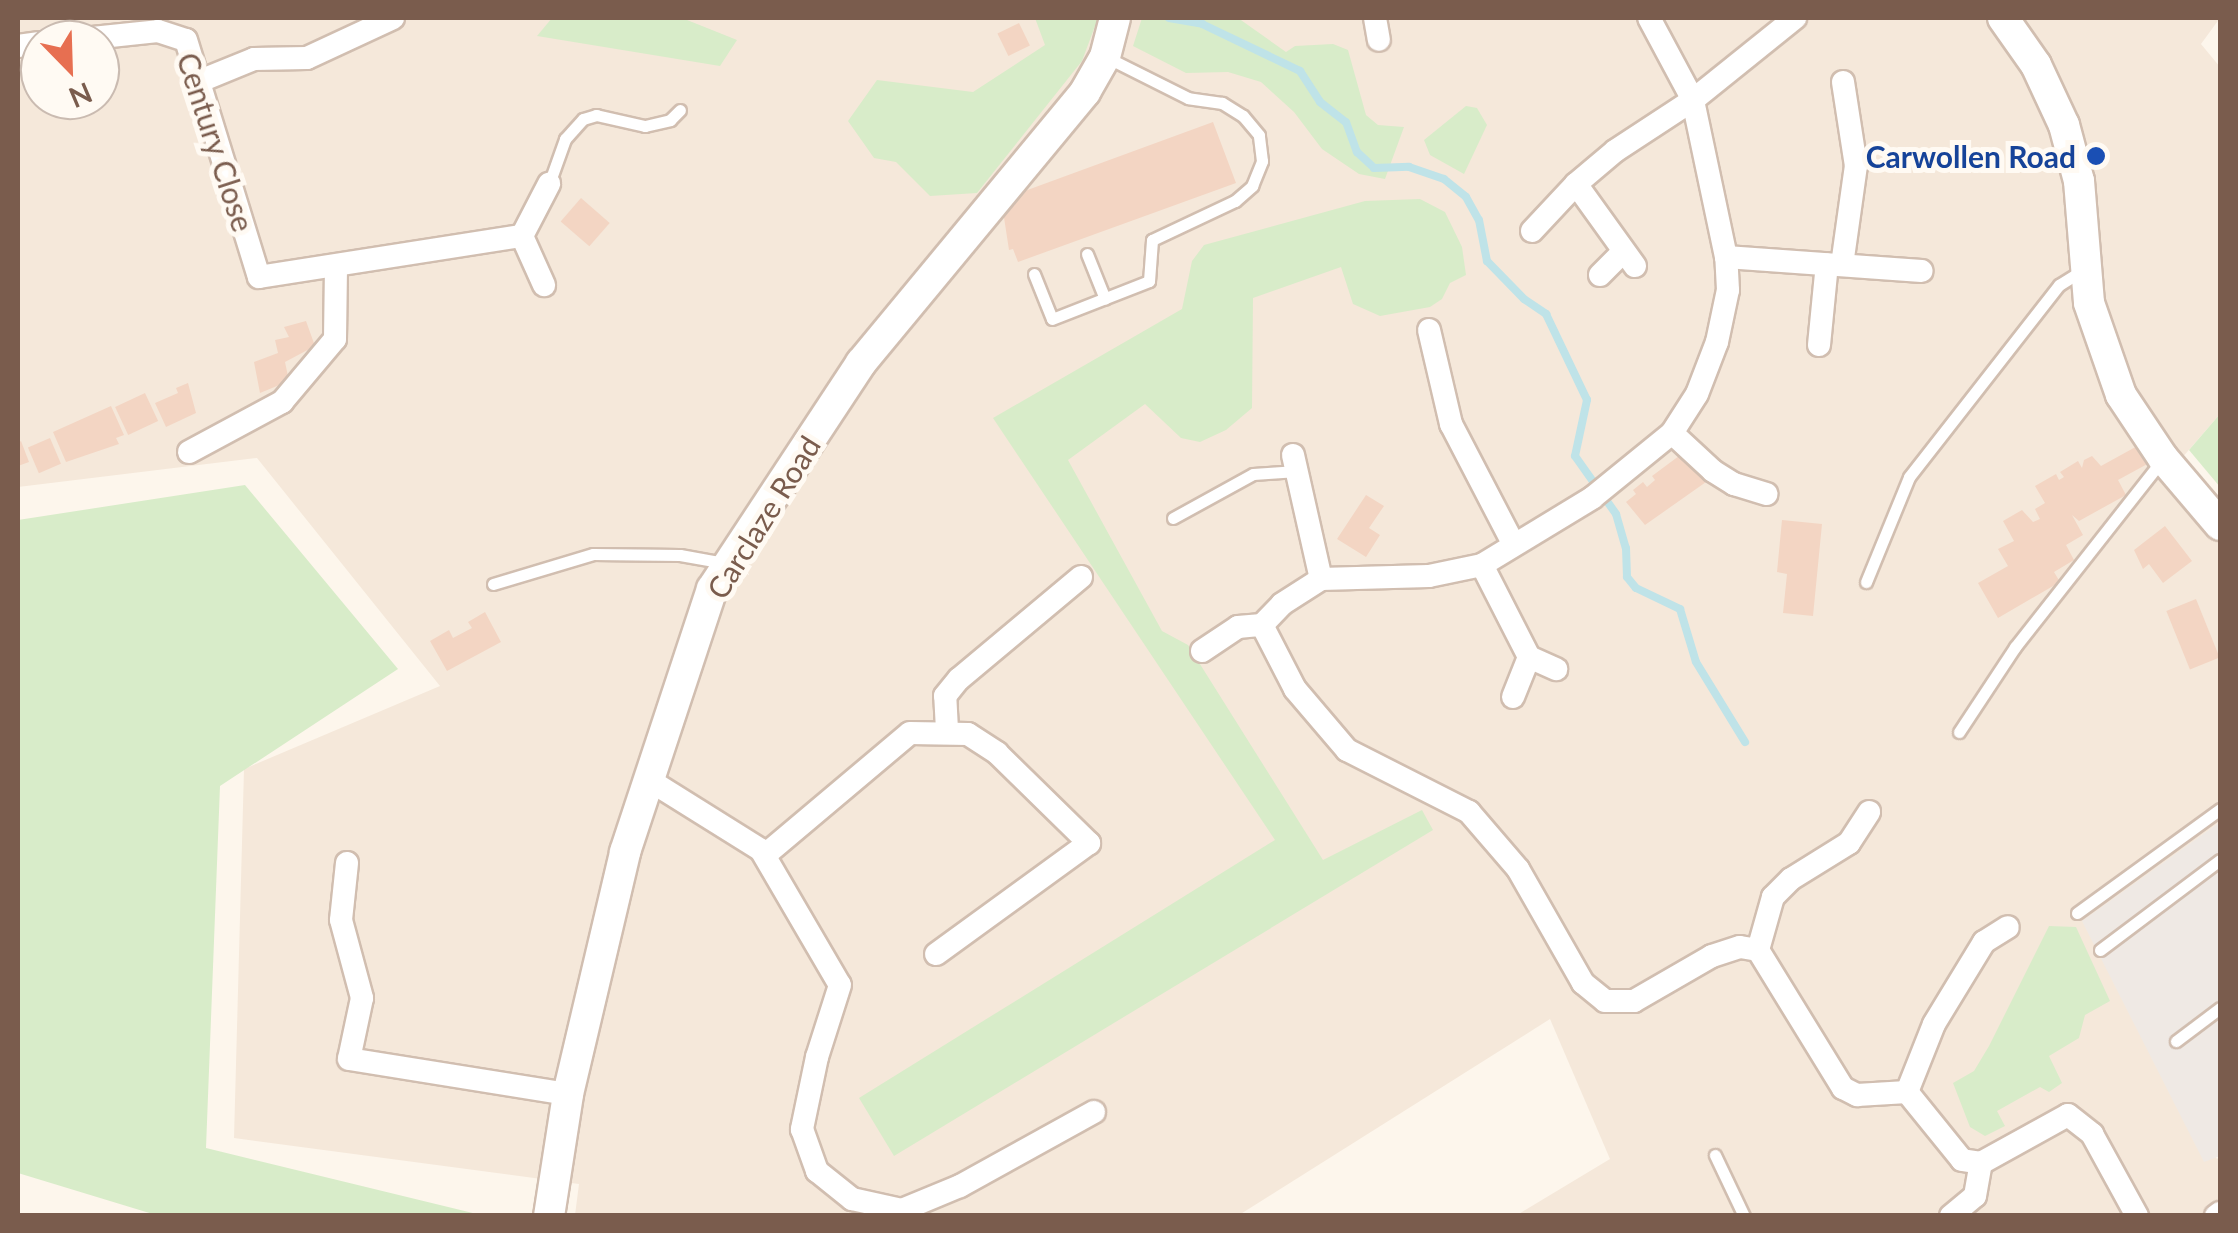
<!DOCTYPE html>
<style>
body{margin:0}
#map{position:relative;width:2238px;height:1233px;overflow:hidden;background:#fdf6ec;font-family:Lato,sans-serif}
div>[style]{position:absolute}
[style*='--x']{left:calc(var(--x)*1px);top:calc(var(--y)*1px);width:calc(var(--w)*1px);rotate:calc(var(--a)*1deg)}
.residential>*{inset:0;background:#f5e8da}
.industrial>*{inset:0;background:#efe9e4}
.green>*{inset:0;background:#d8ecc9}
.stream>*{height:8px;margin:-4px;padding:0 4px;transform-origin:4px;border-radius:4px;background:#bfe3e8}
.building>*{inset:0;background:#f3d5c3;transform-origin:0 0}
.roads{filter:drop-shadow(2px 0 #d1beb0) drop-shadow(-2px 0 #d1beb0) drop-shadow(0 2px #d1beb0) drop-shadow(0 -2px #d1beb0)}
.lane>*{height:11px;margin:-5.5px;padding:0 5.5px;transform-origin:5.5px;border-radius:5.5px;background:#fff}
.street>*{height:22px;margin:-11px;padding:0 11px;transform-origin:11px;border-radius:11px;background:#fff}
.secondary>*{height:30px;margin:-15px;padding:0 15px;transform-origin:15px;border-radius:15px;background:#fff}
.dots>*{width:28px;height:28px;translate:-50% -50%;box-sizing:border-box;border:5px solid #fffaf3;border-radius:50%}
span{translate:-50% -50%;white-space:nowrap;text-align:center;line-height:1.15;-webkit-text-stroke:10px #fffaf3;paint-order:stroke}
.street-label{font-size:30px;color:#7a5c4d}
.transit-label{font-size:30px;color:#164399;font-weight:700}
.right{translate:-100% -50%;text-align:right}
.frame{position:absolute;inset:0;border:20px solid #7a5c4d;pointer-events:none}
.north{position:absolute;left:20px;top:20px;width:100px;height:100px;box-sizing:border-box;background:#fffaf3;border:2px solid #cabbb1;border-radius:50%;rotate:157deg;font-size:28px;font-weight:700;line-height:40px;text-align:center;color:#7a5c4d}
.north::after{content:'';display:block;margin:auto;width:35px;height:45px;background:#e76f51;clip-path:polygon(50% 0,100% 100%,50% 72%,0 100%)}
</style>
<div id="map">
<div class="residential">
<i style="clip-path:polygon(evenodd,18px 18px,2220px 18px,2201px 44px,2220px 67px,2220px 414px,2168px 474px,2220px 539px,2220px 822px,2083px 922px,2217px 1159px,2220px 1156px,2220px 1215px,1517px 1215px,1610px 1159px,1550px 1019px,1239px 1215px,575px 1215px,579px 1184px,234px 1138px,244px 769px,440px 686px,257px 458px,18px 487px,18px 18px,40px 40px,100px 40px,100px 100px,40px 100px,40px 40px)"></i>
</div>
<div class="industrial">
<i style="clip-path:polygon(2220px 822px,2220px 1156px,2204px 1162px,2082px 921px)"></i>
</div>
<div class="green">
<i style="clip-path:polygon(552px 18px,682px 18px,737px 40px,720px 66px,537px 36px)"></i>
<i style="clip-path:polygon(1035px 18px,1098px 18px,1082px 61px,977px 193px,930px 196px,896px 162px,874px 158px,848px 121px,877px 80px,973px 92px,1045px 45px)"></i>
<i style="clip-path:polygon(1142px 18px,1238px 18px,1286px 52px,1295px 46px,1333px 44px,1348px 50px,1366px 115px,1378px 125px,1404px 127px,1385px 179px,1359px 174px,1322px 149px,1294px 112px,1261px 82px,1228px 72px,1186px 73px,1133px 46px)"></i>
<i style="clip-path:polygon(1466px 106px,1477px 108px,1487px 125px,1464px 174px,1430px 155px,1424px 140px)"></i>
<i style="clip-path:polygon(1420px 199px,1445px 212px,1462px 247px,1466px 275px,1450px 283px,1442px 299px,1430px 307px,1380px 316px,1353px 304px,1341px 267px,1253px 298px,1252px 408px,1226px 430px,1200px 442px,1181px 438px,1145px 404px,1068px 460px,1162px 631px,1188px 645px,1323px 860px,1422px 810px,1433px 830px,894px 1156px,859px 1098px,1275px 840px,993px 418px,1182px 309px,1192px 261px,1204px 245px,1365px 201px)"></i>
<i style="clip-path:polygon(2220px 414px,2220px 487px,2189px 450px)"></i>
<i style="clip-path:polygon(245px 485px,398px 669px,220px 786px,206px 1148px,481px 1215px,156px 1215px,18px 1173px,18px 520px)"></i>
<i style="clip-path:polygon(2049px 926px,2076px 927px,2110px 1001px,2085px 1015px,2079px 1038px,2049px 1056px,2062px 1083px,2049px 1092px,2040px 1087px,1997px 1111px,2005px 1126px,1985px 1136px,1970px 1127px,1953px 1083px,1974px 1071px,1989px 1046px)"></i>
</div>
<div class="stream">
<i style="--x:1169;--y:18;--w:34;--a:10"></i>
<i style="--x:1202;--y:24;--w:109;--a:25.6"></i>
<i style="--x:1300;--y:71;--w:37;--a:57"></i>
<i style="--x:1320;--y:102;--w:33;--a:38"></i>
<i style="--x:1346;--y:122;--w:32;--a:70"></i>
<i style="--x:1357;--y:152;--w:23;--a:43"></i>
<i style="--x:1374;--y:168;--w:35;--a:-2"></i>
<i style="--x:1409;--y:167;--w:37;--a:19"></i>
<i style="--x:1444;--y:179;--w:28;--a:39"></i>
<i style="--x:1466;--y:197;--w:26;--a:61"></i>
<i style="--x:1479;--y:220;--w:42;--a:79"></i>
<i style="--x:1487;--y:261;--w:53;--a:45.8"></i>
<i style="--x:1524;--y:299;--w:27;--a:34"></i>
<i style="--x:1546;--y:314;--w:95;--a:64.5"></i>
<i style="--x:1587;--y:400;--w:57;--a:102.1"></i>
<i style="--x:1575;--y:456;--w:71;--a:54.7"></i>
<i style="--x:1616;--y:514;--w:35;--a:74"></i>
<i style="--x:1626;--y:548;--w:29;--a:88"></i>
<i style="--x:1627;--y:577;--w:14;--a:51"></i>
<i style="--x:1636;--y:588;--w:49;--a:25.5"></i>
<i style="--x:1680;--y:609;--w:55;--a:73.2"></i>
<i style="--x:1696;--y:662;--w:94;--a:58.5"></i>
</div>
<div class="building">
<i style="left:1019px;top:23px;width:25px;height:24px;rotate:64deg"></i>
<i style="clip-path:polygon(1213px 122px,1236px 183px,1018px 262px,1013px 249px,1009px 250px,1003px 211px,1022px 192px)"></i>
<i style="left:581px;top:198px;width:38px;height:31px;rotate:41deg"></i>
<i style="clip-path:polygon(306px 321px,315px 346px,285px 362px,289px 381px,260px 393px,254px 362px,278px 353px,275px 340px,289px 337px,284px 327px)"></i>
<i style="clip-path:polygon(188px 383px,196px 413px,166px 427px,155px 403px,178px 393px,176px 388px)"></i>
<i style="left:145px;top:393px;width:31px;height:33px;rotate:65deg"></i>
<i style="clip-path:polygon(111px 406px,124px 435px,116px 438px,119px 444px,66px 462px,53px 432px)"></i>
<i style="left:50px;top:438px;width:28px;height:24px;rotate:67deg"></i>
<i style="clip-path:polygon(21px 441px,29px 462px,18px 466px,18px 443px)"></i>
<i style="clip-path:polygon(2141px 444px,2151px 462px,2118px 480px,2126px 495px,2079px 521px,2072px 515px,2083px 535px,2066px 545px,2074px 560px,2054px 572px,2060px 582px,1998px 618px,1978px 583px,2008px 566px,1998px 549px,2014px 541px,2003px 521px,2022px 510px,2033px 522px,2040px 519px,2035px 509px,2045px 503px,2035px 486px,2056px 474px,2059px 480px,2064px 477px,2060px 472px,2078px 461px,2082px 468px,2084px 460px,2092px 456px,2101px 466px)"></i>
<i style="clip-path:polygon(1683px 453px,1706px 482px,1645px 525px,1626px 502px,1636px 494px,1633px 490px,1643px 482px,1647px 487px,1655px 480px,1652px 476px)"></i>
<i style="clip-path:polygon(1366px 495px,1384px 506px,1369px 528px,1380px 535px,1366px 557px,1337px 539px)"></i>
<i style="clip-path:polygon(1782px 520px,1822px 524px,1813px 616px,1783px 613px,1787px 574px,1777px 572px)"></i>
<i style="clip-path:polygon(2165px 526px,2192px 561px,2163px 583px,2149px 564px,2143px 569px,2134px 550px)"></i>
<i style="left:2196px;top:599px;width:63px;height:32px;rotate:68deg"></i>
<i style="clip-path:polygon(485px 612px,501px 642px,447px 671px,430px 641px,449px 630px,453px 638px,472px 628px,468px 622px)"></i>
</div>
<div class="roads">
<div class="lane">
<i style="--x:549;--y:184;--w:48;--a:-70.4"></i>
<i style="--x:565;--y:139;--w:27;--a:-48"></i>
<i style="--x:583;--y:119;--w:14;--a:-17"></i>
<i style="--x:596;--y:115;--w:50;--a:12.7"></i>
<i style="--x:645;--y:126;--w:26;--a:-13"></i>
<i style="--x:670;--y:120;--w:14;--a:-45"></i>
<i style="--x:1087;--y:254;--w:48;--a:68.2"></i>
<i style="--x:1034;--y:274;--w:48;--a:68.2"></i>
<i style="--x:1052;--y:319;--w:104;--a:-21.4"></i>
<i style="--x:1149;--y:281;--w:41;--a:-85.8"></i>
<i style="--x:1152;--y:240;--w:92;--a:-25.2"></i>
<i style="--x:1235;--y:201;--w:23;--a:-41"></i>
<i style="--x:1252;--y:186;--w:27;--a:-68"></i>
<i style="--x:1262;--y:161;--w:26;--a:-97"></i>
<i style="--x:1259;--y:135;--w:25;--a:-130"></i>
<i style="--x:1243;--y:116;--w:25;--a:-148"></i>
<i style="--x:1222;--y:103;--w:34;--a:-172"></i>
<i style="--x:1188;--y:98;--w:89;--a:-153.4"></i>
<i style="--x:1173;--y:518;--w:91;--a:-28.8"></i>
<i style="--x:1253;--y:474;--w:44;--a:-3.9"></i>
<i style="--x:1866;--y:582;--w:113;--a:-67.7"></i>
<i style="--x:1909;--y:477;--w:244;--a:-52"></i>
<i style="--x:2059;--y:285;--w:28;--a:-32"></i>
<i style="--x:493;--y:584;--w:104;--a:-16.7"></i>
<i style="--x:593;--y:554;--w:87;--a:0.7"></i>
<i style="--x:680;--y:555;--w:46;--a:10.1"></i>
<i style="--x:1959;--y:732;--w:102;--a:-56.6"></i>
<i style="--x:2015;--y:647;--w:238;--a:-51.8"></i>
<i style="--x:2077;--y:913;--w:177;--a:-36"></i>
<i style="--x:2100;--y:950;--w:150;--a:-36.9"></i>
<i style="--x:2176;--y:1041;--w:55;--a:-36.9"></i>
<i style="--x:1715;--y:1155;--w:68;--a:64.6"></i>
</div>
<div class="street">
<i style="--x:1375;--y:18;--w:22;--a:80"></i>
<i style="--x:73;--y:40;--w:85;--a:-6"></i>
<i style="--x:158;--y:31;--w:29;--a:18"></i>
<i style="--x:186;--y:40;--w:248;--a:72.9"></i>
<i style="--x:259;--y:277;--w:266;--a:-8.9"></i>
<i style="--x:522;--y:236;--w:59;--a:-62.6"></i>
<i style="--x:18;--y:46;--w:22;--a:-8"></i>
<i style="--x:200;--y:81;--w:58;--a:-22.2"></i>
<i style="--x:254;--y:59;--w:53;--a:-1.1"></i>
<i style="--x:307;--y:58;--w:95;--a:-24.9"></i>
<i style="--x:1576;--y:184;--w:101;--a:54.3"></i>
<i style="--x:1532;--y:231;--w:64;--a:-46.9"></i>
<i style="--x:1576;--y:184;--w:51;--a:-40.2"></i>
<i style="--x:1615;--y:151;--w:93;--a:-33.2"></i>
<i style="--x:1693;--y:100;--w:131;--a:-38.8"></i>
<i style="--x:522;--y:236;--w:54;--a:65.8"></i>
<i style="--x:1726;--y:257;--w:196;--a:4.1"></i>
<i style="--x:1842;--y:265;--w:100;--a:-82"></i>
<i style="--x:1856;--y:166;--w:85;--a:-98.8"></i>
<i style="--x:1600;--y:275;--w:31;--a:-45"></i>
<i style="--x:1429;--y:330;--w:97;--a:76.8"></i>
<i style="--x:1451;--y:424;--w:136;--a:62.5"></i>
<i style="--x:1819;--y:345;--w:81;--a:-84.4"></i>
<i style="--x:1672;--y:433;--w:56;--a:42.8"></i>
<i style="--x:1713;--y:471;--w:25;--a:32"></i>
<i style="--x:1734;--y:484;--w:34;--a:17"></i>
<i style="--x:189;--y:452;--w:106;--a:-28.3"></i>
<i style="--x:282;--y:402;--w:82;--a:-49.9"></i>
<i style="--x:335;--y:339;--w:72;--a:-89.2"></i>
<i style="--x:1293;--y:455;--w:127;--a:77.3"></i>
<i style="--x:1482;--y:565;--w:103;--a:62.9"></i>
<i style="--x:1262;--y:625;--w:72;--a:62.7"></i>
<i style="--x:1295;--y:689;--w:80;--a:49.6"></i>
<i style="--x:1347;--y:750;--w:137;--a:26.9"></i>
<i style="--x:1469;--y:812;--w:75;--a:49.3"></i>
<i style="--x:1518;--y:869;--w:131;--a:60.3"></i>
<i style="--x:1583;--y:983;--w:28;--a:39"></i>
<i style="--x:1605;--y:1001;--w:29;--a:0"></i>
<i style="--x:1634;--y:1001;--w:90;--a:-30"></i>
<i style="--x:1712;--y:956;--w:29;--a:-18"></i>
<i style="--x:1740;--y:947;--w:18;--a:9"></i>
<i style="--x:1758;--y:950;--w:162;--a:58.4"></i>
<i style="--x:1843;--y:1088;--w:16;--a:27"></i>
<i style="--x:1857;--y:1095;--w:50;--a:-3.4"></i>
<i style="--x:1907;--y:1092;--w:87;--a:51"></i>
<i style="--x:1962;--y:1160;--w:19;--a:9"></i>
<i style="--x:1981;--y:1163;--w:99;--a:-28.9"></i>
<i style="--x:2068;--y:1115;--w:31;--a:38"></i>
<i style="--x:2092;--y:1134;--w:94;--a:61.2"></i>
<i style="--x:1202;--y:651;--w:43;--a:-33.7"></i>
<i style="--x:1238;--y:627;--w:24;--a:-5"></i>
<i style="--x:1262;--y:625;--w:29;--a:-46"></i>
<i style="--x:1282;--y:604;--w:46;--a:-32.7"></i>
<i style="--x:1321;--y:579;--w:108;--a:-1.6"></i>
<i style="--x:1429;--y:576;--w:54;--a:-11.7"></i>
<i style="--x:1482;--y:565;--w:129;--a:-31.3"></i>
<i style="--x:1592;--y:498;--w:103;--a:-39.1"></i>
<i style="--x:1672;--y:433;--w:46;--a:-57.3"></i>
<i style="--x:1697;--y:394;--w:56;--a:-69"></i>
<i style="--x:1717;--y:342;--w:53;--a:-78.1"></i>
<i style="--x:1728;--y:290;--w:33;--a:-93"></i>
<i style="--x:1726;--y:257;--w:160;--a:-101.9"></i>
<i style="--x:1693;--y:100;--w:93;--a:-118.2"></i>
<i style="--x:1513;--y:697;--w:43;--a:-68.2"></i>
<i style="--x:1529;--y:657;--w:30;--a:24"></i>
<i style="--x:947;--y:730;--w:34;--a:-93"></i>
<i style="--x:945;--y:696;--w:22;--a:-51"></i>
<i style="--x:959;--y:679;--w:159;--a:-39.9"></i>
<i style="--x:649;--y:780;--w:132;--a:32"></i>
<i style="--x:761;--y:850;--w:156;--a:59.7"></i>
<i style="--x:840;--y:985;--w:76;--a:107.7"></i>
<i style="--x:817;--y:1057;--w:74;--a:101.8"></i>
<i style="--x:802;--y:1129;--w:45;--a:70.3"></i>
<i style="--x:817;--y:1171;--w:45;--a:38.7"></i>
<i style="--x:852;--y:1199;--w:51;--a:12.4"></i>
<i style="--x:902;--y:1210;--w:63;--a:-22.5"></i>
<i style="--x:960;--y:1186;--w:153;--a:-28.9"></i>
<i style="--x:765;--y:855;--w:189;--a:-40.1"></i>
<i style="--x:910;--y:733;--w:58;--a:1"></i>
<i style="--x:968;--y:734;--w:35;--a:33"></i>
<i style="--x:997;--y:753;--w:129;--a:44.4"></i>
<i style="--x:1089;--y:843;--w:189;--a:144"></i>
<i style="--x:347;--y:863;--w:57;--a:96"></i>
<i style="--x:341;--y:920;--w:81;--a:74.9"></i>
<i style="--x:362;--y:998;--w:62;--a:102"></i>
<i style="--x:349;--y:1059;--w:222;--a:9.1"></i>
<i style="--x:1758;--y:950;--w:55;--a:-74.2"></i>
<i style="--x:1773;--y:897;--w:25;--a:-45"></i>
<i style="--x:1791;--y:879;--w:68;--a:-31.8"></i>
<i style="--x:1849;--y:843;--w:37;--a:-57"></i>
<i style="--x:1907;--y:1092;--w:73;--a:-68.3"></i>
<i style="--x:1934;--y:1024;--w:96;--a:-58.6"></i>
<i style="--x:1984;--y:942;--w:28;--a:-32"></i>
<i style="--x:1951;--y:1216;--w:31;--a:-40"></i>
<i style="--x:1975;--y:1196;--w:34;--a:-80"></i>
<i style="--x:2216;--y:1216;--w:5;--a:-37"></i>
</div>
<div class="secondary">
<i style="--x:2003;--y:18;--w:57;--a:54.9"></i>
<i style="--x:2036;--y:65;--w:66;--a:65"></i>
<i style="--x:2064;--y:125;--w:58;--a:75"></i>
<i style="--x:2079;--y:181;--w:122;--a:85.3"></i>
<i style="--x:2089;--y:303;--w:97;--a:70.8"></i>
<i style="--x:2121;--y:395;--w:76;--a:56.3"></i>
<i style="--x:2163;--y:458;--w:88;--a:49.6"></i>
<i style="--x:549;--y:1216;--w:123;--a:-81.1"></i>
<i style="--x:568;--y:1094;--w:249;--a:-76.7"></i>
<i style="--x:625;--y:852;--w:277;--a:-71.7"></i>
<i style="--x:712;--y:589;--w:271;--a:-56.6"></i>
<i style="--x:861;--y:363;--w:352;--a:-50.4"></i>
<i style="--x:1085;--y:92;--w:40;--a:-60.3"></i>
<i style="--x:1105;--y:57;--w:40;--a:-75.6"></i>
</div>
</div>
<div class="dots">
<i style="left:2096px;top:156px;background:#1a4fb4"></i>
</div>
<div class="street-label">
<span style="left:216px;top:142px;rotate:72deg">Century Close</span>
<span style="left:763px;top:517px;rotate:-58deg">Carclaze Road</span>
</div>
<div class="transit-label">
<span class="right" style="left:2076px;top:156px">Carwollen Road</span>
</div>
<div class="frame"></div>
<div class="north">N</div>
</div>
